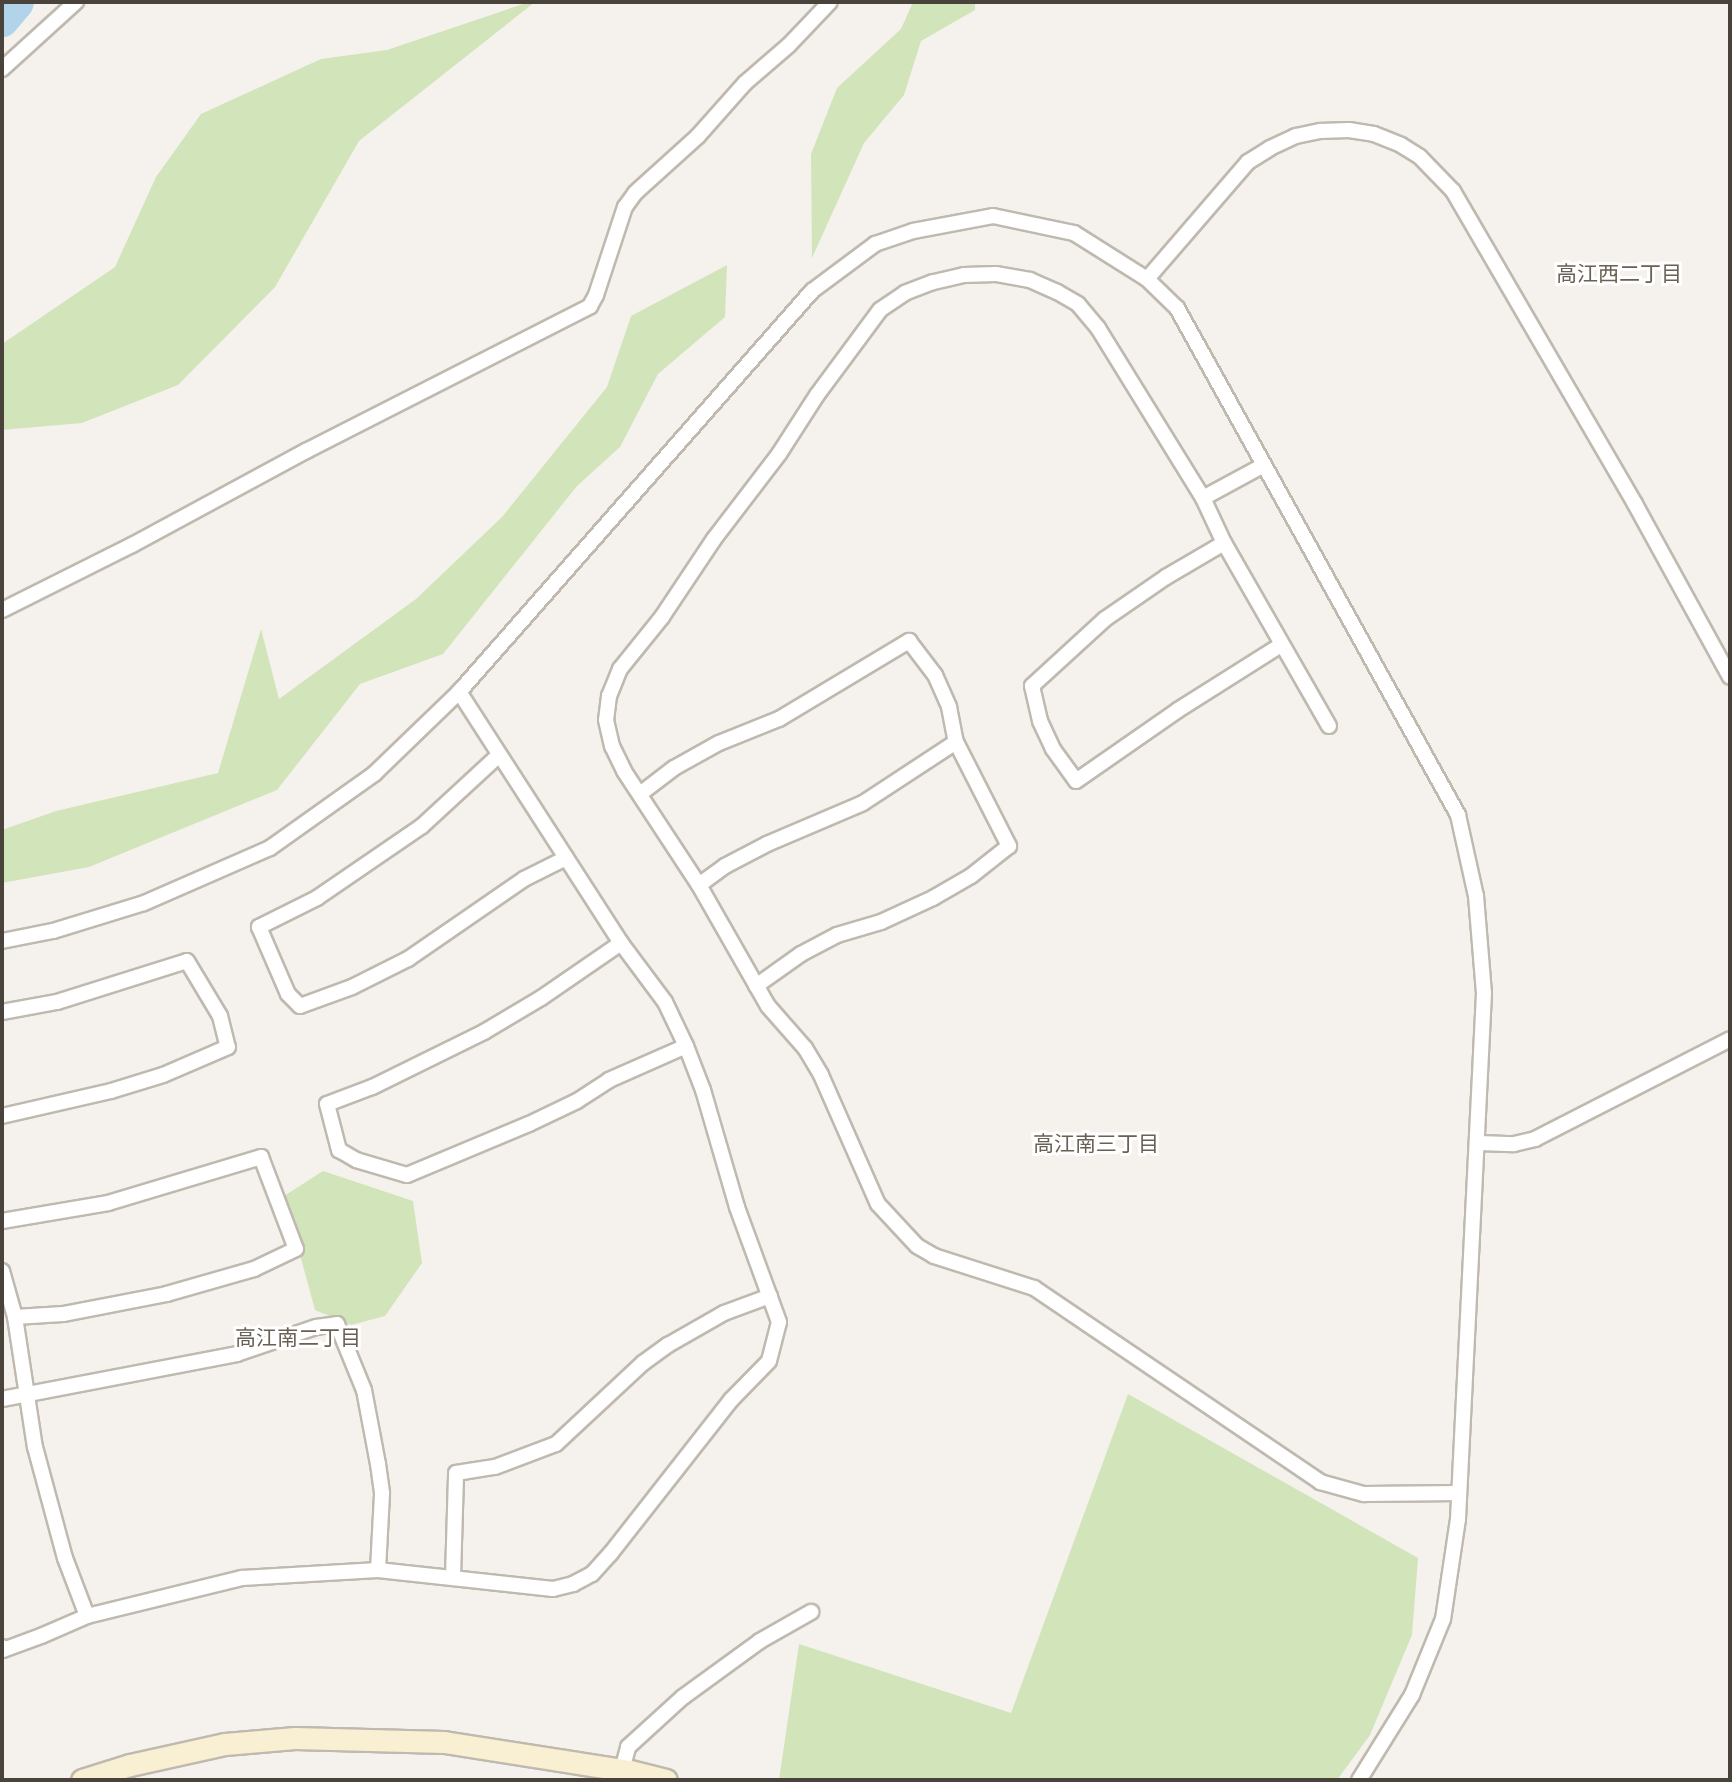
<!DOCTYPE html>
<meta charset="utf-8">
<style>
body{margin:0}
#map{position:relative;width:1732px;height:1782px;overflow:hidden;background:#f5f2ed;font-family:Raleway,"Noto Sans JP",sans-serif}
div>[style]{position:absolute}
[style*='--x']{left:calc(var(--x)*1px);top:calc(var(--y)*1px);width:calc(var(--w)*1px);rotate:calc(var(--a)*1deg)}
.green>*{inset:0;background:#d2e4ba}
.river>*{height:33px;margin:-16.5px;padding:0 16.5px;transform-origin:16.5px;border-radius:16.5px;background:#b1d4ea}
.roads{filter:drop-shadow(2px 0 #bfb9b0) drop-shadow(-2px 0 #bfb9b0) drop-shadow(0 2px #bfb9b0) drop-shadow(0 -2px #bfb9b0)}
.street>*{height:14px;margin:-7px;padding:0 7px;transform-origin:7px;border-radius:7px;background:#fff}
.secondary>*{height:21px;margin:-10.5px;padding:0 10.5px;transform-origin:10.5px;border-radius:10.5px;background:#f9efd2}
span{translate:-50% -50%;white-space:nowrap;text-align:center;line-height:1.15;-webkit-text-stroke:6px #fff;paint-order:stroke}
.neighbourhood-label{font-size:21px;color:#6a6053}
.frame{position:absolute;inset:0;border:4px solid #49433b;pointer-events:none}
</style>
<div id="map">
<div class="green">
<i style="clip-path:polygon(529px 2px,535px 2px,359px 141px,275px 287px,178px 385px,82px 423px,2px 430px,2px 344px,115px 267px,156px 177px,201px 114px,321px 59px,387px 50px)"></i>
<i style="clip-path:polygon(913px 2px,975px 2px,975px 10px,921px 41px,904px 95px,864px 143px,812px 258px,811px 154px,837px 88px,901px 29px)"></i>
<i style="clip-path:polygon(727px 265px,725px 317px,658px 374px,620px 447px,577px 486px,443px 654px,360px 684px,277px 790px,89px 867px,2px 883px,2px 830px,56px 811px,218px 773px,261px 629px,279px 699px,416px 599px,502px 517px,607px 387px,631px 316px)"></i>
<i style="clip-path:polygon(323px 1171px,413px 1201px,422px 1263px,385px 1316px,351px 1325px,315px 1310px,284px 1196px)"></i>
<i style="clip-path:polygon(1128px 1394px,1418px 1558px,1412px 1635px,1370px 1735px,1337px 1780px,779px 1780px,799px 1644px,1011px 1713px)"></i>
</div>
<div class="river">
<i style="--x:2;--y:20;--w:23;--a:-50"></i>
</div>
<div class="roads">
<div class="street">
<i style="--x:2;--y:69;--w:100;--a:-42.2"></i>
<i style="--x:1147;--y:279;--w:155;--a:-49.2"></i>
<i style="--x:1248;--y:162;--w:26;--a:-32"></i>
<i style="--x:1270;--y:148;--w:29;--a:-25"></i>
<i style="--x:1296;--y:136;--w:25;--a:-12"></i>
<i style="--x:1320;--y:131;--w:29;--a:-2"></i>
<i style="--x:1349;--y:130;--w:25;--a:9"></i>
<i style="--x:1374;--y:134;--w:29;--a:22"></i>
<i style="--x:1401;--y:145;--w:22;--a:32"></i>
<i style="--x:1420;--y:157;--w:47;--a:45.9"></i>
<i style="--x:1453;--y:191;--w:362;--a:59.8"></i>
<i style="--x:1635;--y:504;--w:197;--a:61.2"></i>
<i style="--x:1203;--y:498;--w:69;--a:-28.4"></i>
<i style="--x:1224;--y:543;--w:67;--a:149.6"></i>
<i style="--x:1166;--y:577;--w:74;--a:145.5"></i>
<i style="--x:1105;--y:619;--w:99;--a:137.5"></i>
<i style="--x:1032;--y:686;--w:36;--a:77"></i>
<i style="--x:1040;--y:721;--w:31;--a:65"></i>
<i style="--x:1053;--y:749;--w:39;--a:54"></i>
<i style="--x:1076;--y:781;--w:124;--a:-34.8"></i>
<i style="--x:1178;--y:710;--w:122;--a:-32.3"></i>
<i style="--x:2;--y:610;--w:145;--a:-26.6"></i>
<i style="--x:132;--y:545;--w:198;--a:-28.4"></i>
<i style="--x:306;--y:451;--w:319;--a:-27"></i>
<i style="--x:590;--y:306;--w:13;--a:-61"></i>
<i style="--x:596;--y:295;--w:93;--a:-71.8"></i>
<i style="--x:625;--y:207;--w:17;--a:-54"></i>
<i style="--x:635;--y:193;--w:85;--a:-42.1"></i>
<i style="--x:698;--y:136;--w:71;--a:-48.4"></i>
<i style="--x:745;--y:83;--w:58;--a:-40.8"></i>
<i style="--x:789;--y:45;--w:59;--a:-46.4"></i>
<i style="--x:1329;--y:726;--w:211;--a:-119.8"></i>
<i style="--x:1224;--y:543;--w:50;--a:-115"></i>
<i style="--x:1203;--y:498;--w:200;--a:-121.7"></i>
<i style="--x:1098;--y:328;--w:31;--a:-130"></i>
<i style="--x:1078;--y:304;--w:24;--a:-150"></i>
<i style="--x:1057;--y:292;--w:30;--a:-156"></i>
<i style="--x:1030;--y:280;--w:35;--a:-170"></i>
<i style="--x:996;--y:274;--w:32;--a:178"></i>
<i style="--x:964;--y:275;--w:32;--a:167"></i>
<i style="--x:933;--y:282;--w:30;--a:159"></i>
<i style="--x:905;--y:293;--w:30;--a:146"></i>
<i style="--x:880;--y:310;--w:106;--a:126.5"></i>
<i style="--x:817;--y:395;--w:70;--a:122.8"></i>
<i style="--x:779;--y:454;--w:107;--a:127.4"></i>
<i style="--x:714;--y:539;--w:94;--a:123.7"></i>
<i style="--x:662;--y:617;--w:67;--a:128.9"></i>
<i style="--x:620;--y:669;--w:29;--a:112"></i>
<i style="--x:609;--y:696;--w:24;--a:97"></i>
<i style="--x:606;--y:720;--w:27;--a:77"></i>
<i style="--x:612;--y:746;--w:28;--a:64"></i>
<i style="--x:624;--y:771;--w:136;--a:56.7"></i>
<i style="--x:699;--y:885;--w:139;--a:60.3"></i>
<i style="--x:768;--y:1006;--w:56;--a:48.6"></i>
<i style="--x:805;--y:1048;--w:31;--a:59"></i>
<i style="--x:821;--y:1075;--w:141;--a:66.2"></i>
<i style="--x:878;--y:1204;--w:57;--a:47.1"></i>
<i style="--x:917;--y:1246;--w:20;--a:30"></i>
<i style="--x:934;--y:1256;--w:105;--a:17.7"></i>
<i style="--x:1034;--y:1288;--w:346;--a:34.1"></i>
<i style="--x:1320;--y:1482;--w:46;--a:15.3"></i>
<i style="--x:1364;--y:1494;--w:95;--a:-0.6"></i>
<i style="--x:499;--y:755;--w:105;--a:137.3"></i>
<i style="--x:422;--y:826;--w:127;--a:145.6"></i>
<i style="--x:317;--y:898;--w:65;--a:153.4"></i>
<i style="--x:259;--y:927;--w:73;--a:66.6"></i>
<i style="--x:288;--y:994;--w:17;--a:45"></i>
<i style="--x:300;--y:1006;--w:55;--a:-20.1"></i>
<i style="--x:352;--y:987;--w:63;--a:-26.6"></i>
<i style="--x:408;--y:959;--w:141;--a:-34.6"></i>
<i style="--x:524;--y:879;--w:47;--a:-26.6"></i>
<i style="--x:640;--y:794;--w:43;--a:-37.4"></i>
<i style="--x:674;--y:768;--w:51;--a:-29.1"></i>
<i style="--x:719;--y:743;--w:65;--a:-21.8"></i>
<i style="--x:779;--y:719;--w:152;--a:-31"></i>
<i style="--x:909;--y:641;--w:43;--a:52.6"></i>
<i style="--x:935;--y:675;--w:35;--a:66"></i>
<i style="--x:949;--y:707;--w:36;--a:79"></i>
<i style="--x:956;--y:742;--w:117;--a:63"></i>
<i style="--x:1009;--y:846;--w:48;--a:141.7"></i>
<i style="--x:971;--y:876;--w:44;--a:149.9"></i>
<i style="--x:933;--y:898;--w:57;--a:155.2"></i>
<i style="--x:881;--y:922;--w:46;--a:163.5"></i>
<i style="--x:837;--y:935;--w:41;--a:152.2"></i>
<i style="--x:801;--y:954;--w:55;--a:144.6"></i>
<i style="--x:699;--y:885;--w:32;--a:-36"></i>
<i style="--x:725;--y:866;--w:47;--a:-27.6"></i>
<i style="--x:767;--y:844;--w:104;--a:-23.1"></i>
<i style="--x:863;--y:803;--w:111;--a:-33.3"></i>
<i style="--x:2;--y:941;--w:52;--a:-11.1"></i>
<i style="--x:53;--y:931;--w:95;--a:-17.1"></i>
<i style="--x:144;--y:903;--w:137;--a:-23.6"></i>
<i style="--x:270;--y:848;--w:128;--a:-35.4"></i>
<i style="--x:374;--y:774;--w:118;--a:-44"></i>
<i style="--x:459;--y:692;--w:534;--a:-48.64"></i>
<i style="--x:812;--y:291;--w:79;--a:-36.7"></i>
<i style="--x:875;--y:244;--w:40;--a:-18.9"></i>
<i style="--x:913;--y:231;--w:81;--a:-10.6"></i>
<i style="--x:993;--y:216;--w:83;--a:11.9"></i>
<i style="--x:1074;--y:233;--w:86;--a:32.2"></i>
<i style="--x:1147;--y:279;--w:42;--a:44"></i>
<i style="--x:1177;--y:308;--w:580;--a:61"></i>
<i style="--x:1458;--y:815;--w:83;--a:77.5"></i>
<i style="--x:1476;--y:896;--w:97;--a:85.3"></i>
<i style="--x:1484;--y:993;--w:527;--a:92.83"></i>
<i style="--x:1458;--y:1519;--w:101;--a:98.5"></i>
<i style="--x:1443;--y:1619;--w:82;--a:112.2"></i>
<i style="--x:1412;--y:1695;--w:100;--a:121.9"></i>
<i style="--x:621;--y:943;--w:97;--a:145.5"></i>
<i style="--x:541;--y:998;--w:66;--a:149.2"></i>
<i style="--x:484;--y:1032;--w:125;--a:153.8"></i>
<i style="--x:372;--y:1087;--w:48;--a:159.3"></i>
<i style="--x:327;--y:1104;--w:48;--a:75.4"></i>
<i style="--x:339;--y:1150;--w:20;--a:30"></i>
<i style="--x:356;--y:1160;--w:53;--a:16.4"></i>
<i style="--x:407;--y:1175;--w:132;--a:-22.7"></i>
<i style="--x:529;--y:1124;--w:53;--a:-25.6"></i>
<i style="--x:577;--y:1101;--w:38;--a:-33"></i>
<i style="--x:609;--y:1080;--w:84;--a:-23.8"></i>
<i style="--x:2;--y:1012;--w:56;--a:-10.3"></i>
<i style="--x:57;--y:1002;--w:136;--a:-17.5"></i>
<i style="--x:187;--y:961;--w:64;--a:59"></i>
<i style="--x:220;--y:1016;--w:32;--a:76"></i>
<i style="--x:228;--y:1047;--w:71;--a:156.7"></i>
<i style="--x:163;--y:1075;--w:54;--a:162.9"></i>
<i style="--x:111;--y:1091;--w:112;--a:167.1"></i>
<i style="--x:1479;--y:1143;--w:35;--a:2"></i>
<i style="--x:1514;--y:1144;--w:22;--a:-13"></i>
<i style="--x:1535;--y:1139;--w:219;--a:-27.1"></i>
<i style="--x:2;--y:1221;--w:108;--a:-9.6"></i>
<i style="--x:108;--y:1203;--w:160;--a:-16.7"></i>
<i style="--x:261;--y:1157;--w:98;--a:69.2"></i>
<i style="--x:296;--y:1249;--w:47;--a:154.5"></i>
<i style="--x:254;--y:1269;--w:91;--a:164"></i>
<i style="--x:167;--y:1294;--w:106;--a:169.1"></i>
<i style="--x:63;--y:1314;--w:48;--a:176.4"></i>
<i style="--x:2;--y:1271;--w:48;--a:74.2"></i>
<i style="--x:15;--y:1317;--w:132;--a:81.3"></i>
<i style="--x:35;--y:1447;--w:115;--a:74.9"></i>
<i style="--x:65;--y:1558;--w:62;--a:69.2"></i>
<i style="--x:2;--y:1399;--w:239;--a:-10.8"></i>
<i style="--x:237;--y:1354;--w:83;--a:-18.9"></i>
<i style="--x:316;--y:1327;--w:21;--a:-8"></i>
<i style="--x:337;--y:1324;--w:71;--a:67.8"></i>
<i style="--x:364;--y:1390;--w:75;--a:79.3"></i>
<i style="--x:378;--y:1464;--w:30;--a:82"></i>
<i style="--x:382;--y:1494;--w:76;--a:93"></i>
<i style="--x:453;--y:1577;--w:104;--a:-88.3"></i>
<i style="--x:456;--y:1473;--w:39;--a:-9"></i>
<i style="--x:495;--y:1467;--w:65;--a:-20.7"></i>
<i style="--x:556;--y:1444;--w:119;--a:-43"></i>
<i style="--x:643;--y:1363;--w:31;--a:-36"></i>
<i style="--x:668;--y:1345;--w:64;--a:-29.7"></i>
<i style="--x:724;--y:1313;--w:49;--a:-20.3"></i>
<i style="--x:2;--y:1647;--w:3;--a:72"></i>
<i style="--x:3;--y:1650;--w:40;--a:-20.2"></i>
<i style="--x:41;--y:1636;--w:50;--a:-23.5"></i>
<i style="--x:87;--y:1616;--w:160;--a:-13.8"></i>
<i style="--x:242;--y:1578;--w:136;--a:-3.4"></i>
<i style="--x:378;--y:1570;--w:176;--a:6.2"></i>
<i style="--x:553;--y:1589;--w:21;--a:-14"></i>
<i style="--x:573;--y:1584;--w:21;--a:-28"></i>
<i style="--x:592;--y:1574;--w:28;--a:-48"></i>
<i style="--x:611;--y:1553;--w:194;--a:-51.9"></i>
<i style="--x:731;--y:1400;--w:54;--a:-45.7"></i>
<i style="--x:769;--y:1361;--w:40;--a:-75.6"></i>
<i style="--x:779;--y:1322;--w:122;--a:-110.1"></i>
<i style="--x:737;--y:1207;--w:122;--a:-106.2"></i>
<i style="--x:703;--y:1090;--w:47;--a:-111.1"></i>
<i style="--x:686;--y:1046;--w:49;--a:-115.5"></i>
<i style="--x:665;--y:1002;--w:74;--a:-126.7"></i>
<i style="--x:621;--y:943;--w:299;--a:-122.8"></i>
<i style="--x:622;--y:1770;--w:24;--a:-75"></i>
<i style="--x:628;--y:1747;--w:74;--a:-42.3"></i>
<i style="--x:683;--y:1697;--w:95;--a:-36"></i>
<i style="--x:760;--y:1641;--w:59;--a:-29.6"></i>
</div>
<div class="secondary">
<i style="--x:82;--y:1780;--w:50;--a:-17.4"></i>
<i style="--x:130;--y:1765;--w:97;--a:-12.5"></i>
<i style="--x:225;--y:1744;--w:70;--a:-4.9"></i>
<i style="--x:295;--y:1738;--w:149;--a:1.5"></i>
<i style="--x:444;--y:1742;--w:188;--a:8.9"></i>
<i style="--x:630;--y:1771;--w:37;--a:14"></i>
</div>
</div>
<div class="neighbourhood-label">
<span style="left:1619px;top:274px">高江西二丁目</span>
<span style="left:1096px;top:1144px">高江南三丁目</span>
<span style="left:298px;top:1338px">高江南二丁目</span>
</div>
<div class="frame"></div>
</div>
